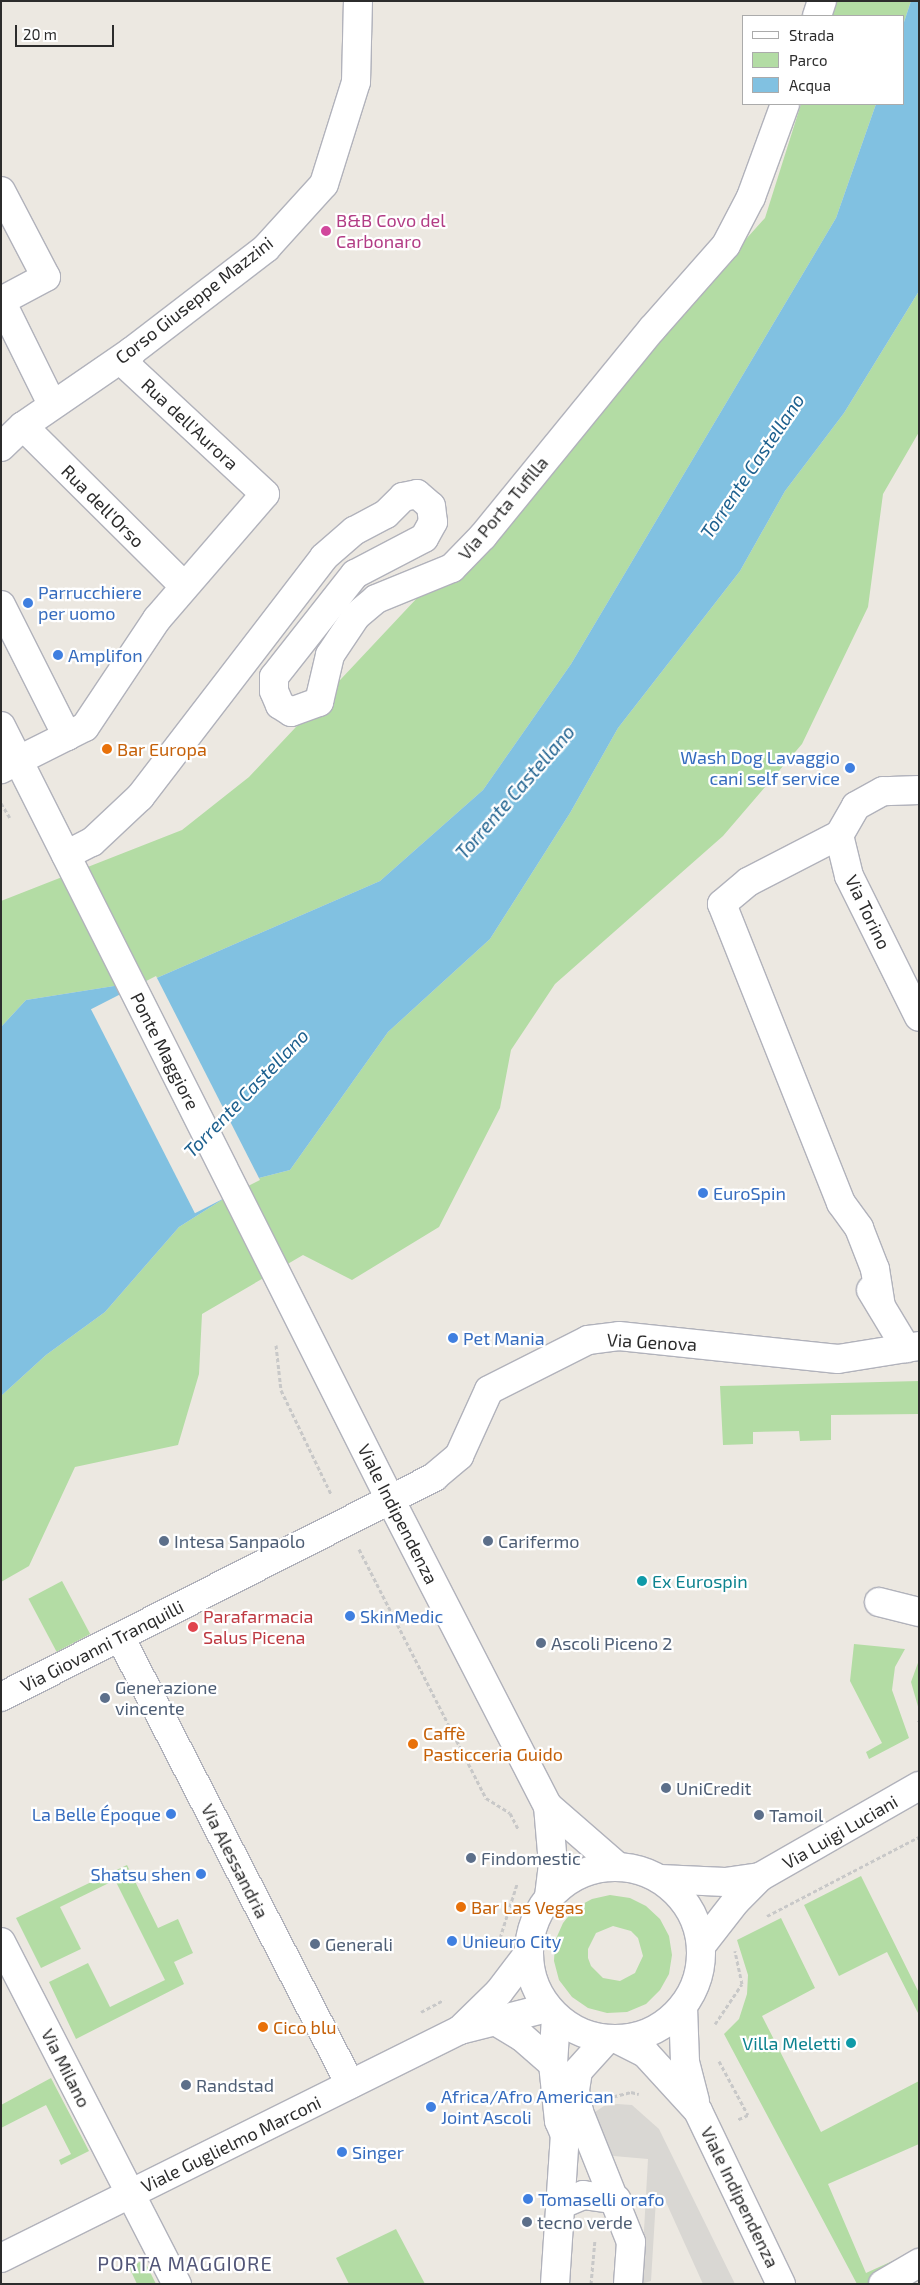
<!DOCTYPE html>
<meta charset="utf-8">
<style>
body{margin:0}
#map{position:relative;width:920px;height:2285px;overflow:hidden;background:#ece8e1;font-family:"Exo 2",sans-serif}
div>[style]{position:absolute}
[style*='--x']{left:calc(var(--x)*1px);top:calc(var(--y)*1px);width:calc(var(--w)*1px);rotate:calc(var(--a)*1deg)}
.green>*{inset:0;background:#b3dca4;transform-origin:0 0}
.plaza>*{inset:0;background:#d9d7d3}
.water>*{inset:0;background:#81c1e1}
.pier>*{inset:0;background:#ece8e1;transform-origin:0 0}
.path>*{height:3px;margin-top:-1.5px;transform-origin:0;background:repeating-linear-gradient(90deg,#c8c8c8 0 4px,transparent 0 6.5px)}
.roads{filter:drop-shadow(1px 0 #b1b2bb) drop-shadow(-1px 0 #b1b2bb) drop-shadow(0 1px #b1b2bb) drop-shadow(0 -1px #b1b2bb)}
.minor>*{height:28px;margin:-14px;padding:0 14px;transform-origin:14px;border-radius:14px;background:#fff}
.minor>.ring{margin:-14px;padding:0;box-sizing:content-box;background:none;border:28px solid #fff;border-radius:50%}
.dots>*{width:14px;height:14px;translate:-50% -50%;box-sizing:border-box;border:2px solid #fff;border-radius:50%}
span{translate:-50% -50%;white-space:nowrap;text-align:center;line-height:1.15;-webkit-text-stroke:4.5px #fff;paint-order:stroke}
.hotel-label{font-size:18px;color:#b23c85}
.left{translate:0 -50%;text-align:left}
.street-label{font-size:18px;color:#2c2c2c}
.shop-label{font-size:18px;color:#366cbe}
.right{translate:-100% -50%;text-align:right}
.food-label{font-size:18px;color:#c56008}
.service-label{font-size:18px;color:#4e5e75}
.culture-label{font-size:18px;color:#0d838f}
.health-label{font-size:18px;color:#be3a42}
.water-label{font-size:19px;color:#1e618f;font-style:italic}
.quarter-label{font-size:20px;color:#525678;letter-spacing:1px}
.frame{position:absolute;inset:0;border:2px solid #2c2c2c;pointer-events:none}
.legend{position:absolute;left:742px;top:15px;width:162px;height:90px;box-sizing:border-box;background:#fff;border:1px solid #ababab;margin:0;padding:6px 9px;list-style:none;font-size:15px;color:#2c2c2c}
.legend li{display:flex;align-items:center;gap:10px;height:25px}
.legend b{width:25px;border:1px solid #ababab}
.scale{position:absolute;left:15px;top:25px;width:99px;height:22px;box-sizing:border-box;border:2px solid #2c2c2c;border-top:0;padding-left:6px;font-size:15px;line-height:18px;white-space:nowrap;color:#2c2c2c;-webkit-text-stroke:4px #fff;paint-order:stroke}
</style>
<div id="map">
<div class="green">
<i style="clip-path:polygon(833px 1px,911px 1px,904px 22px,904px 16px,829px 16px)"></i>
<i style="clip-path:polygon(801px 104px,876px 104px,836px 218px,571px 664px,483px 790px,380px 881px,152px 980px,26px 1000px,1px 1027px,1px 901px,182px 830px,249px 777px,557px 449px,765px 218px)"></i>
<i style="clip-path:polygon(919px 291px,919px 432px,883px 494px,868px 607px,802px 744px,723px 836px,555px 984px,511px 1050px,500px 1108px,439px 1227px,352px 1280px,303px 1255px,202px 1314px,199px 1374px,178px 1445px,75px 1467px,29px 1566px,1px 1582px,1px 1396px,46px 1355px,105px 1312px,179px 1227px,255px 1179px,290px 1170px,388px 1032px,490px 939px,570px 813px,618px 728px,740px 571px,785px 491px,844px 413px)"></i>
<i style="clip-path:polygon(919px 1381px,919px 1414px,831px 1415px,831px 1440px,800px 1441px,799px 1431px,753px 1432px,753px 1444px,723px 1445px,720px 1386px)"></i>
<i style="left:62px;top:1581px;width:60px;height:38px;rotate:62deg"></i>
<i style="clip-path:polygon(854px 1644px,905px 1649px,895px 1667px,892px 1690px,909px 1738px,869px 1759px,866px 1752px,882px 1743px,850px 1681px)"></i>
<i style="clip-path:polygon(919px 1660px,919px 1710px,911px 1682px)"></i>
<i style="clip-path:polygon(127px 1865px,158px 1928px,178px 1919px,193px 1953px,174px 1962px,184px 1984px,76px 2039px,49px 1982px,88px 1963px,110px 2007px,165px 1980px,115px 1880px,60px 1907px,81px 1949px,41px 1968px,16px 1918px)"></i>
<i style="clip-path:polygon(861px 1876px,919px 1993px,919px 2015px,887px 1952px,839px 1976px,804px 1905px)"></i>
<i style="clip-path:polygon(evenodd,610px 1895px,630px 1898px,646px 1906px,660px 1919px,669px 1936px,672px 1955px,669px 1974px,660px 1990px,646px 2004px,627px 2012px,607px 2013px,588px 2008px,572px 1997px,559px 1980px,554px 1961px,555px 1941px,563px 1923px,575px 1908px,592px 1899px,610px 1895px,613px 1926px,631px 1931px,638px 1938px,643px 1956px,635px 1973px,620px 1981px,603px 1978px,591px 1966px,588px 1958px,588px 1949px,596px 1933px,613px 1926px)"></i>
<i style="clip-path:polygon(781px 1918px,815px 1988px,762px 2016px,821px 2132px,919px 2081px,919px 2144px,828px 2184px,866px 2273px,910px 2253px,912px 2259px,869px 2284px,857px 2284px,724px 2034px,739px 2019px,747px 1994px,748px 1975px,737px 1940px)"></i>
<i style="clip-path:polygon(51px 2078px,89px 2151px,61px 2165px,59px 2160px,71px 2154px,46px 2105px,1px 2128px,1px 2105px)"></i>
<i style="clip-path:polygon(396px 2229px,425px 2284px,349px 2284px,336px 2258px)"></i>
<i style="clip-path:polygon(144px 2260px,156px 2284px,137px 2284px,129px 2267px)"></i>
</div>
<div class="plaza">
<i style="clip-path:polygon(617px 2104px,632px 2105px,659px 2129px,735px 2284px,703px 2284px,665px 2200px,656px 2199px,651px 2281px,641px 2284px,648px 2159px,602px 2155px,591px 2124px,595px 2112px,604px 2106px)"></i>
</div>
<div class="water">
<i style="clip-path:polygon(911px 1px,919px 1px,919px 291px,844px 413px,785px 491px,740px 571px,618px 728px,570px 813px,490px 939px,388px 1032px,290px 1170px,255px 1179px,179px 1227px,105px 1312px,46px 1355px,1px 1396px,1px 1027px,26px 1000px,152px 980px,380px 881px,483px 790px,571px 664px,836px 218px,876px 104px,904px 104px,904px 22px)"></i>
</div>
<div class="pier">
<i style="left:156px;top:976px;width:229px;height:73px;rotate:63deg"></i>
</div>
<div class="path">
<i style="--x:1;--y:803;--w:17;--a:59"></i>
<i style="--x:276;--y:1345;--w:45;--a:83.7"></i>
<i style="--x:281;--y:1390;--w:115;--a:64.3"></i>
<i style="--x:359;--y:1549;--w:280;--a:63"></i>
<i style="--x:486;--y:1798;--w:28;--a:32"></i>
<i style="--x:510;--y:1813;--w:18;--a:63"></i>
<i style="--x:918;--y:1720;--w:1;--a:45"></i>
<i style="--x:767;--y:1916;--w:171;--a:-27.5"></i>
<i style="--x:500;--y:1938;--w:57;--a:-72.5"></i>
<i style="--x:421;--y:2012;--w:26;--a:-28"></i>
<i style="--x:715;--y:2024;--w:48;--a:-56"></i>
<i style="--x:742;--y:1984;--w:34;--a:-102"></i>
<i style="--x:719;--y:2061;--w:61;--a:61.8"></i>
<i style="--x:748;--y:2115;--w:12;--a:156"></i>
<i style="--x:607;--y:2098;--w:25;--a:-14"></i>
<i style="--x:631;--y:2092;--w:8;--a:14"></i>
<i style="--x:591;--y:2284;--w:45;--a:-84.9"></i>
</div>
<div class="roads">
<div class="minor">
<i style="--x:817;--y:16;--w:16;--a:-72"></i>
<i style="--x:1;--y:191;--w:97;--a:62.4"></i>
<i style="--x:46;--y:277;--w:51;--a:151.9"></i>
<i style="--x:1;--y:301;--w:115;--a:63.7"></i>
<i style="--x:23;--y:426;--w:227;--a:44.8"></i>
<i style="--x:1;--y:447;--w:30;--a:-44"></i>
<i style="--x:23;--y:426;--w:132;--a:-34.5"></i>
<i style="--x:132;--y:351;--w:169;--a:-37.5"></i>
<i style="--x:266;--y:248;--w:86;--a:-47.8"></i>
<i style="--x:324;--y:184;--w:107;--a:-72.6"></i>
<i style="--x:356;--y:82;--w:81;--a:-88.6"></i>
<i style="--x:1;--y:605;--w:147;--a:63.3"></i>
<i style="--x:67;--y:736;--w:74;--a:153.4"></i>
<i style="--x:1;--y:726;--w:868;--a:63.29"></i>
<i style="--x:391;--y:1501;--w:343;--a:62.8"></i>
<i style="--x:548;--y:1806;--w:58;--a:85.1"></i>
<i style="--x:553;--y:1864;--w:32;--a:97"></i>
<i style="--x:67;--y:736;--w:20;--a:-27"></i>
<i style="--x:85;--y:727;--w:130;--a:-56.3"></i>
<i style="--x:157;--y:619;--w:165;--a:-49.2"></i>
<i style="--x:265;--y:494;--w:190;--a:-137.1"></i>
<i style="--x:126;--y:365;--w:15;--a:-67"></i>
<i style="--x:919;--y:790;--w:36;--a:178"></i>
<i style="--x:883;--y:791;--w:31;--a:151"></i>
<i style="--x:856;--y:806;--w:34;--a:120"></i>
<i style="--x:839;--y:835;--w:42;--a:76.3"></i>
<i style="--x:849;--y:876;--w:157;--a:63.6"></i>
<i style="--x:839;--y:835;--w:102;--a:152.7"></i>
<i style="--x:748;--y:882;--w:34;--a:140"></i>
<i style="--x:722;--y:904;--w:322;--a:68.3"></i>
<i style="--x:841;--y:1203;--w:31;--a:54"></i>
<i style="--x:859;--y:1228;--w:44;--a:68.7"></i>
<i style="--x:875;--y:1269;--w:36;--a:81"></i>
<i style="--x:66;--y:855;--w:29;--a:-27"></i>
<i style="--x:92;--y:842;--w:66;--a:-43.2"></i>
<i style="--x:140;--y:797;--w:302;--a:-52.5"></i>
<i style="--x:324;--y:557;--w:40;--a:-41"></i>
<i style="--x:354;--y:531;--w:36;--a:-28"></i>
<i style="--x:386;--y:514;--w:24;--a:-45"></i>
<i style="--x:403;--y:497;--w:14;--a:-12"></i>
<i style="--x:417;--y:494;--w:18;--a:41"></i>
<i style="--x:431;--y:506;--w:16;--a:83"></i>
<i style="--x:433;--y:522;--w:18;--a:119"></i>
<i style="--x:424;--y:538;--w:78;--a:152.4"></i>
<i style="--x:355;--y:574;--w:131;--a:128.2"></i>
<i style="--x:274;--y:677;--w:14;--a:90"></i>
<i style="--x:274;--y:691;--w:15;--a:67"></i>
<i style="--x:280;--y:705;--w:13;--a:32"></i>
<i style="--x:291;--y:712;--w:30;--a:-20"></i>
<i style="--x:319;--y:702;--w:48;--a:-76.8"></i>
<i style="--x:330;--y:655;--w:47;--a:-56.3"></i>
<i style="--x:356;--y:616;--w:26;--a:-40"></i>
<i style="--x:376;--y:599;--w:82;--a:-22.2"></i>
<i style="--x:452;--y:568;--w:45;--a:-45.9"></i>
<i style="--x:483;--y:536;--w:267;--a:-50.8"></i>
<i style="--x:652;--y:329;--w:112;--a:-48.6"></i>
<i style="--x:726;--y:245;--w:54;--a:-62.5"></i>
<i style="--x:751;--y:197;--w:99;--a:-69.9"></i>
<i style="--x:871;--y:1290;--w:68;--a:58.9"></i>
<i style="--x:879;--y:1602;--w:41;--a:14"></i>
<i style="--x:120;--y:1637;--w:503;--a:62.77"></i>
<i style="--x:1;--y:1697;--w:486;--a:-26.9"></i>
<i style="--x:434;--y:1477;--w:33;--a:-40"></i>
<i style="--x:459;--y:1456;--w:72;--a:-65.6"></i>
<i style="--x:489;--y:1390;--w:111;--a:-26.8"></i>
<i style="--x:588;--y:1340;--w:31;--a:-7"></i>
<i style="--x:619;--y:1336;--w:220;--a:6"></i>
<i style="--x:838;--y:1359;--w:82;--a:-9.1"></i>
<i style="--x:548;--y:1806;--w:91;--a:41"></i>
<i class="ring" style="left:529px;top:1867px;width:144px;height:144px"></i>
<i style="--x:660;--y:1879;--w:65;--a:2.6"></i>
<i style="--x:725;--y:1882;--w:35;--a:-8"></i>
<i style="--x:1;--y:1942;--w:385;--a:62.8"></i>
<i style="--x:701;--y:1946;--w:57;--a:-52.1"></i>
<i style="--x:736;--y:1901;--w:34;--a:-45"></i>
<i style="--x:760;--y:1877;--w:183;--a:-29.8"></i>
<i style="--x:683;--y:2007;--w:55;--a:87.9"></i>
<i style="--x:685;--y:2062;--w:40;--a:75.6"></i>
<i style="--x:497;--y:2022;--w:29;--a:31"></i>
<i style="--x:522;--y:2037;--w:41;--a:41.1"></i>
<i style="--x:460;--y:2030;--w:54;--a:-44.3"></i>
<i style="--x:499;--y:1992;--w:48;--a:-52.7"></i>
<i style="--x:606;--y:2040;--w:42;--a:132.1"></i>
<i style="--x:578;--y:2071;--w:20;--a:99"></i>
<i style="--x:575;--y:2091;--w:21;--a:79"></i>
<i style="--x:579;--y:2112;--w:140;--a:68.2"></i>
<i style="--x:631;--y:2242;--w:42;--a:94.1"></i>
<i style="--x:619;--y:2040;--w:30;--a:27"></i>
<i style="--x:646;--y:2054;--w:77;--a:47.6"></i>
<i style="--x:698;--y:2111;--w:192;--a:64.4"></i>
<i style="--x:562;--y:2204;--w:23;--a:-23"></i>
<i style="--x:583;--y:2195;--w:34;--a:8"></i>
<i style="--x:1;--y:2258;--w:513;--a:-26.42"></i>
<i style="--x:460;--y:2030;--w:90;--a:-14.2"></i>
<i style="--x:555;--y:2284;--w:149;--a:-86.2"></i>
<i style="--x:565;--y:2135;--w:15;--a:-113"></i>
<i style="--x:559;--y:2121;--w:57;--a:-96"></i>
<i style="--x:553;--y:2064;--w:47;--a:-86.3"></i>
<i style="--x:883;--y:2284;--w:42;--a:-30.3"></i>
</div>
</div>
<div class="dots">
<i style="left:326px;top:231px;background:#d1479c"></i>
<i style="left:28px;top:603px;background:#3f7fe0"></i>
<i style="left:58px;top:655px;background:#3f7fe0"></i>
<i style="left:107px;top:749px;background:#e8710a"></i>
<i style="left:850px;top:768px;background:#3f7fe0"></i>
<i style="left:703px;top:1193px;background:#3f7fe0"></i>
<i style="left:453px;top:1338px;background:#3f7fe0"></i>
<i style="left:164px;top:1541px;background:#5c6f8a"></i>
<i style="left:488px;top:1541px;background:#5c6f8a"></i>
<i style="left:642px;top:1581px;background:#0f9aa8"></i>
<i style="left:350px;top:1616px;background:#3f7fe0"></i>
<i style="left:193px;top:1627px;background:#e0444e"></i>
<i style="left:541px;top:1643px;background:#5c6f8a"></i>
<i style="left:105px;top:1698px;background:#5c6f8a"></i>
<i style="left:413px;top:1744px;background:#e8710a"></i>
<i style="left:666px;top:1788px;background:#5c6f8a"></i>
<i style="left:171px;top:1814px;background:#3f7fe0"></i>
<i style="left:759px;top:1815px;background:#5c6f8a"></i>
<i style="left:471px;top:1858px;background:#5c6f8a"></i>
<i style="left:201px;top:1874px;background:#3f7fe0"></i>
<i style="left:461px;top:1907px;background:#e8710a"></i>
<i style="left:452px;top:1941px;background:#3f7fe0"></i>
<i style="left:315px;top:1944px;background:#5c6f8a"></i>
<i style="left:263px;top:2027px;background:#e8710a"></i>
<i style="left:851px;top:2043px;background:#0f9aa8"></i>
<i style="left:186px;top:2085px;background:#5c6f8a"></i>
<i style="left:431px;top:2107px;background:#3f7fe0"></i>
<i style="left:342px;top:2152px;background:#3f7fe0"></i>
<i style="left:528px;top:2199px;background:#3f7fe0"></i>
<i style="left:527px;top:2222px;background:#5c6f8a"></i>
</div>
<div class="hotel-label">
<span class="left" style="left:336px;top:231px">B&amp;B Covo del<br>Carbonaro</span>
</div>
<div class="street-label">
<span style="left:194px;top:300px;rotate:-38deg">Corso Giuseppe Mazzini</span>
<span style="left:190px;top:424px;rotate:43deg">Rua dell'Aurora</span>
<span style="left:103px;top:506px;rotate:45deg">Rua dell'Orso</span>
<span style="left:503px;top:508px;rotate:-50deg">Via Porta Tufilla</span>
<span style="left:868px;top:912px;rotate:64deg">Via Torino</span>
<span style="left:165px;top:1051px;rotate:63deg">Ponte Maggiore</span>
<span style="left:652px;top:1342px;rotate:3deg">Via Genova</span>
<span style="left:398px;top:1514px;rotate:63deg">Viale Indipendenza</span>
<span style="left:102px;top:1646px;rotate:-27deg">Via Giovanni Tranquilli</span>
<span style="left:840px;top:1832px;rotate:-30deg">Via Luigi Luciani</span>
<span style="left:235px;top:1861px;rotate:63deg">Via Alessandria</span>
<span style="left:66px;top:2068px;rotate:63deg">Via Milano</span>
<span style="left:231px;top:2144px;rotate:-26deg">Viale Guglielmo Marconi</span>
<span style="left:740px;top:2197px;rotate:64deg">Viale Indipendenza</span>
</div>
<div class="shop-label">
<span class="left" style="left:38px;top:603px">Parrucchiere<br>per uomo</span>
<span class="left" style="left:68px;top:655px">Amplifon</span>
<span class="right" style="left:840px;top:768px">Wash Dog Lavaggio<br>cani self service</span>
<span class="left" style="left:713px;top:1193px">EuroSpin</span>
<span class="left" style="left:463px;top:1338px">Pet Mania</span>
<span class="left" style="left:360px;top:1616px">SkinMedic</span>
<span class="right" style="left:161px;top:1814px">La Belle Époque</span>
<span class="right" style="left:191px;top:1874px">Shatsu shen</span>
<span class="left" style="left:462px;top:1941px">Unieuro City</span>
<span class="left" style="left:441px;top:2107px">Africa/Afro American<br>Joint Ascoli</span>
<span class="left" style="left:352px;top:2152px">Singer</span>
<span class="left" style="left:538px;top:2199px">Tomaselli orafo</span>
</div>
<div class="food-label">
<span class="left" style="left:117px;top:749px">Bar Europa</span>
<span class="left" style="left:423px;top:1744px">Caffè<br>Pasticceria Guido</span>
<span class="left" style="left:471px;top:1907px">Bar Las Vegas</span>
<span class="left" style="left:273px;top:2027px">Cico blu</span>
</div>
<div class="service-label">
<span class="left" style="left:174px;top:1541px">Intesa Sanpaolo</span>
<span class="left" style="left:498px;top:1541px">Carifermo</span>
<span class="left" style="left:551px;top:1643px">Ascoli Piceno 2</span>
<span class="left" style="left:115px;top:1698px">Generazione<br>vincente</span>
<span class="left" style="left:676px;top:1788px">UniCredit</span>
<span class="left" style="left:769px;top:1815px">Tamoil</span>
<span class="left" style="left:481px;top:1858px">Findomestic</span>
<span class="left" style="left:325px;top:1944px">Generali</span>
<span class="left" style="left:196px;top:2085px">Randstad</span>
<span class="left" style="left:537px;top:2222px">tecno verde</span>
</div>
<div class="culture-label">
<span class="left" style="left:652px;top:1581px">Ex Eurospin</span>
<span class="right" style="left:841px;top:2043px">Villa Meletti</span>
</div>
<div class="health-label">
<span class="left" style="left:203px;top:1627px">Parafarmacia<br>Salus Picena</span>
</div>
<div class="water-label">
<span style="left:752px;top:466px;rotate:-56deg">Torrente Castellano</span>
<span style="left:515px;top:792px;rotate:-49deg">Torrente Castellano</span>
<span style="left:246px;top:1093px;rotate:-46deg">Torrente Castellano</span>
</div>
<div class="quarter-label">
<span style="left:185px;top:2263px">PORTA MAGGIORE</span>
</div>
<div class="frame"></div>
<ul class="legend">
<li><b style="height:6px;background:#fff"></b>Strada</li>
<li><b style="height:14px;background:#b3dca4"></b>Parco</li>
<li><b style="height:14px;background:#81c1e1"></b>Acqua</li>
</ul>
<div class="scale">20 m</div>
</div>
